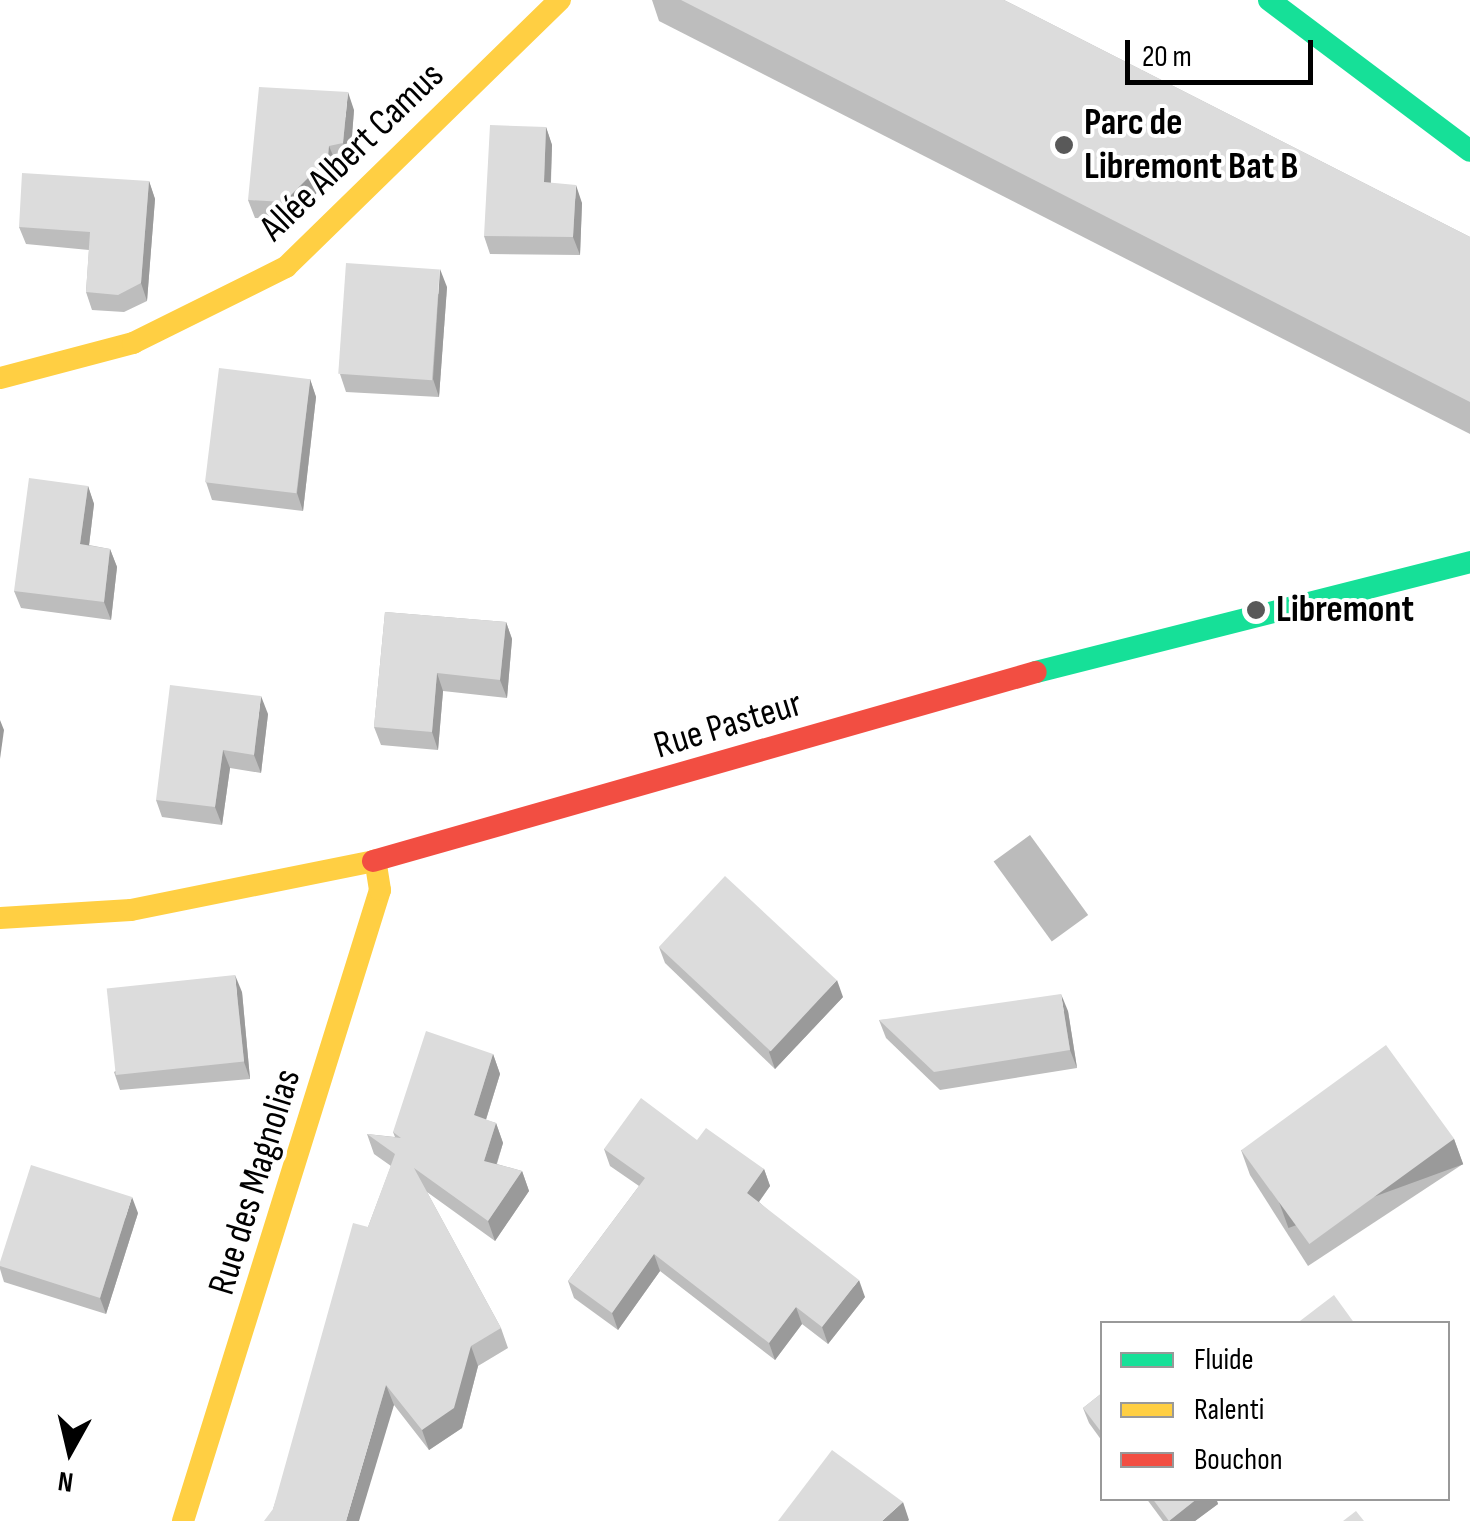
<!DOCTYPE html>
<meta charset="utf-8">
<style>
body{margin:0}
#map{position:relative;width:1470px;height:1521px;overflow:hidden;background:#fff;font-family:"Sofia Sans Condensed",sans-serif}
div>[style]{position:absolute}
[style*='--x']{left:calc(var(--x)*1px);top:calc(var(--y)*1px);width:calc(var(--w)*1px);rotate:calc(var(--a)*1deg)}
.water>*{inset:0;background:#bbb;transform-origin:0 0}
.fast>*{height:22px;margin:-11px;padding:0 11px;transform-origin:11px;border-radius:11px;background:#16e098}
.slow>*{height:22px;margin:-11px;padding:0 11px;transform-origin:11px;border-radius:11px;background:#ffcf43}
.jam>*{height:22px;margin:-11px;padding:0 11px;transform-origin:11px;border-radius:11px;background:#f24e42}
.wall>*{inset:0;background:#bdbdbd}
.shaded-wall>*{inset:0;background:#9a9a9a;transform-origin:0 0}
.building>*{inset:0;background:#dcdcdc;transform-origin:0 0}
.dots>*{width:28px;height:28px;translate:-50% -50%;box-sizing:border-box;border:5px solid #fff;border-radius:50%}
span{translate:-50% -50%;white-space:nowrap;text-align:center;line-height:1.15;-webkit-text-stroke:8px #fff;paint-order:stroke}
.poi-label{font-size:38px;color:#000;font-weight:700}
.left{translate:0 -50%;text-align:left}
.street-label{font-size:38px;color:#000}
.legend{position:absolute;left:1100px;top:1321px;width:350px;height:180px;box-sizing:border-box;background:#fff;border:2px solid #999;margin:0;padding:12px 18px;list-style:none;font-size:30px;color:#000}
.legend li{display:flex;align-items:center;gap:20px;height:50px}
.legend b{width:50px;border:2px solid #999}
.north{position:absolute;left:20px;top:1401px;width:100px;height:100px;-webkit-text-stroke:8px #fff;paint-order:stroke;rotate:188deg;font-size:28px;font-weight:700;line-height:40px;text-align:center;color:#000}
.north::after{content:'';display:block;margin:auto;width:35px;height:45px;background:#000;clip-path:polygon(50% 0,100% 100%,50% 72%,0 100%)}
.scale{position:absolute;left:1125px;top:40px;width:188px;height:45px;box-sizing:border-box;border:5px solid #000;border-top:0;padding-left:12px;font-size:30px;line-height:35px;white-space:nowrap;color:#000;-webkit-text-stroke:8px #fff;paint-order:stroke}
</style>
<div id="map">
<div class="water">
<i style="left:1030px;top:835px;width:99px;height:45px;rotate:54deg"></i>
</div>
<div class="fast">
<i style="--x:1269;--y:0;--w:251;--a:36.9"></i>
<i style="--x:1036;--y:672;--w:448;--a:-14.2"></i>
</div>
<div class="slow">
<i style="--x:0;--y:378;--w:138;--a:-14.7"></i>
<i style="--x:133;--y:343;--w:171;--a:-26.4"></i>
<i style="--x:286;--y:267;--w:383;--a:-44.3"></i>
<i style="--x:0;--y:918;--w:131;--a:-3.5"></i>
<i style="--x:131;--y:910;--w:247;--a:-11.4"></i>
<i style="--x:183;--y:1521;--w:661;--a:-72.66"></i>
<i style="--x:380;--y:890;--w:30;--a:-99"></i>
</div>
<div class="jam">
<i style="--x:373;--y:861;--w:689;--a:-15.91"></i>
</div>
<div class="wall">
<i style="clip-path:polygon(652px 0,1004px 0,1470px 237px,1470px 434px,659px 21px)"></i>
<i style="clip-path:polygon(354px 110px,350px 161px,336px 163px,334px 176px,290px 219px,255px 218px,248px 200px)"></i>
<i style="clip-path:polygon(546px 127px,552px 145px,551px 183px,582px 203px,580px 255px,490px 254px,484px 236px)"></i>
<i style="clip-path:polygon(149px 181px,155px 199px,147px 301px,124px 312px,92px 310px,86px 292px,89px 250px,26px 244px,19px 227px)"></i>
<i style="clip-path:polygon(447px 287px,439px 397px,346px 392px,340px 374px)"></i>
<i style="clip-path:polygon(310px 379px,316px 397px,303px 511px,212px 500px,206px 482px)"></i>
<i style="clip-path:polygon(88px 486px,94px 504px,89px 545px,110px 549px,117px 567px,111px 620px,21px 608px,14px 591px)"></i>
<i style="clip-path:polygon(385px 612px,506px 622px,512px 639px,507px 698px,443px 691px,438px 750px,381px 745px,374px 727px)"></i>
<i style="clip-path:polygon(268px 714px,261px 773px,230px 768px,222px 825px,162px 817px,156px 800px)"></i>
<i style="clip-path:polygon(659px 947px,843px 997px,775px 1069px,665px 963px)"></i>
<i style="clip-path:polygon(242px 992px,250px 1079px,120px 1090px,114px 1072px)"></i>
<i style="clip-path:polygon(1068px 1011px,1077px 1068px,940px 1090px,886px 1038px,879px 1020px)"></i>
<i style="clip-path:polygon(493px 1054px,500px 1074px,486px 1120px,496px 1123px,503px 1143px,497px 1164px,522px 1171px,529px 1191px,495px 1241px,427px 1192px,501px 1328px,508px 1348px,478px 1366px,462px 1428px,429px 1450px,394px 1405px,273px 1509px,368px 1227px,391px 1166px,374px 1154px,367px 1134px,395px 1137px,393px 1132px)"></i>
<i style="clip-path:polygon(1454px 1139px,1463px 1164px,1308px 1266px,1250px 1175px,1241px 1150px)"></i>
<i style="clip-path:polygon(697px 1140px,764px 1169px,770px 1186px,759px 1202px,865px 1297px,828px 1344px,802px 1324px,775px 1360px,660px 1271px,618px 1330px,574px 1298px,568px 1281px,639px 1186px,610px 1166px,604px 1149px)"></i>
<i style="clip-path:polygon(138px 1213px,106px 1314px,4px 1282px,0 1269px,0 1262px)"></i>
<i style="clip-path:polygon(1102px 1393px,1102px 1441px,1089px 1423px,1083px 1408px)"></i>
<i style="clip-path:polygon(1146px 1498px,1216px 1498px,1218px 1504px,1195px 1521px,1163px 1521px)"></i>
</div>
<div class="shaded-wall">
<i style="clip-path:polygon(348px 92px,354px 110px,350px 161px,343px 143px)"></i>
<i style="clip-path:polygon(546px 127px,552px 145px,550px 200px,544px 182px)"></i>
<i style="clip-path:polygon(329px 146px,336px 163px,334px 176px,290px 219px,284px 202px)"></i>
<i style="clip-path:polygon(149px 181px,155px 199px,147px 301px,141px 283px)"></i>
<i style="clip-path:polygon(576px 185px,582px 203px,580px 255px,573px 237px)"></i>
<i style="clip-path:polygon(440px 269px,447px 287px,439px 397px,433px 379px)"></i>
<i style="clip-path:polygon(310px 379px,316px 397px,303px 511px,297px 493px)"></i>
<i style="clip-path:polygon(88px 486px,94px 504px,87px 562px,80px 544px)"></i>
<i style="clip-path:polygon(110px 549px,117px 567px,111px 620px,104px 602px)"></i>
<i style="clip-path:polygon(506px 622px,512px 639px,507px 698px,500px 680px)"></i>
<i style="clip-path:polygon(437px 673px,443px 691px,438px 750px,432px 732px)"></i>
<i style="clip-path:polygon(261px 696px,268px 714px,261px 773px,254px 755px)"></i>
<i style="clip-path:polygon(0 720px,4px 730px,0 759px)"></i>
<i style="clip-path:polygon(223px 750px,230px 768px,222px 825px,215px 807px)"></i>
<i style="clip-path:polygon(235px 975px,242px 992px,250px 1079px,244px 1062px)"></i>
<i style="clip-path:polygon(837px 980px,843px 997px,775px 1069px,769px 1052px)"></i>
<i style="clip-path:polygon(1061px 994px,1068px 1011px,1077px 1068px,1070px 1050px)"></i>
<i style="clip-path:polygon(493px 1054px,500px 1074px,481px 1135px,474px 1115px)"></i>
<i style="clip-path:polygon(496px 1123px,503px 1143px,491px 1181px,484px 1161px)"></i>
<i style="left:1454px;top:1139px;width:27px;height:186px;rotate:70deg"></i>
<i style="clip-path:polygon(764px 1169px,770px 1186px,753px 1210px,747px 1193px)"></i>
<i style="clip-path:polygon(522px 1171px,529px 1191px,495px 1241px,488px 1221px)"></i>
<i style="clip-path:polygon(132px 1197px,138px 1213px,106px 1314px,100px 1298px)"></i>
<i style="clip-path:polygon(654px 1254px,660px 1271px,618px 1330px,612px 1313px)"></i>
<i style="clip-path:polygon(859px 1280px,865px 1297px,828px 1344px,822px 1327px)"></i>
<i style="clip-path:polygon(796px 1307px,802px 1324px,775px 1360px,769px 1343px)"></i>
<i style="clip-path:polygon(471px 1346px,478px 1366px,462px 1428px,429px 1450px,422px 1430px)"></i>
<i style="clip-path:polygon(386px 1385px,394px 1405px,359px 1521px,346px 1521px)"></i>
<i style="clip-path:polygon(1198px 1498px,1216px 1498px,1218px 1504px,1195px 1521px,1169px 1521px)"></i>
<i style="clip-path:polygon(903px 1502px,909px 1520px,908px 1521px,882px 1521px)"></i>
</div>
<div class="building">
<i style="clip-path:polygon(681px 0,1004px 0,1470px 237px,1470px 402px)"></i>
<i style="clip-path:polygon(259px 87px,348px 92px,343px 143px,329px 146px,328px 158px,284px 202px,248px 200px)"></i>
<i style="clip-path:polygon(490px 125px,546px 127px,544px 182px,576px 185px,573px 237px,484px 236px)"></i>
<i style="clip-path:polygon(22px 173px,149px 181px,141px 283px,118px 295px,86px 292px,90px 232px,19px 227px)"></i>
<i style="left:346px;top:263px;width:94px;height:111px;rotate:4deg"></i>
<i style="left:219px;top:368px;width:92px;height:115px;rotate:7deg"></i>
<i style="clip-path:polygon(29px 478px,88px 486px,80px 544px,110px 549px,104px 602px,14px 591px)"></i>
<i style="clip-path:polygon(385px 612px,506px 622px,500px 680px,437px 673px,432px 732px,374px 727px)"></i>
<i style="clip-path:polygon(170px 685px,261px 696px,254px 755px,223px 750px,215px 807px,156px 800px)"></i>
<i style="left:725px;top:876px;width:153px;height:97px;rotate:43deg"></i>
<i style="left:235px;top:975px;width:87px;height:129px;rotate:84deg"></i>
<i style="clip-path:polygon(1061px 994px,1070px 1050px,934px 1072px,879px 1020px)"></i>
<i style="clip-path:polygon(426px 1031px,493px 1054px,474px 1115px,496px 1123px,484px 1161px,522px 1171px,488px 1221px,414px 1168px,501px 1328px,471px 1346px,454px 1408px,422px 1430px,386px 1385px,346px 1521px,264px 1521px,273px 1509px,353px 1223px,368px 1227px,395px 1154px,367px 1134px,401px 1138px,393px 1132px)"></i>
<i style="left:1386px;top:1045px;width:116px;height:179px;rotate:54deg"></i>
<i style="clip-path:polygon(641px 1098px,697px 1140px,706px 1128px,764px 1169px,747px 1193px,859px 1280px,822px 1327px,796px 1307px,769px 1343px,654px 1254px,612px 1313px,568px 1281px,645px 1178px,604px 1149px)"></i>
<i style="clip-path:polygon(31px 1165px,132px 1197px,100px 1298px,0 1266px,0 1262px)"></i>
<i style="clip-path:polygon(1334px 1295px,1355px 1324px,1296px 1324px)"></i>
<i style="clip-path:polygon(1102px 1393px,1102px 1433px,1083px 1408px)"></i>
<i style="clip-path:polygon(832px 1450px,903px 1502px,882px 1521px,778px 1521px)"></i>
<i style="clip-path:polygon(1152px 1498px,1198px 1498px,1169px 1521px)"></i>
<i style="clip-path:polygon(1356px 1511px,1364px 1521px,1343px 1521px)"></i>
</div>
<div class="dots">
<i style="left:1064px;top:145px;background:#595959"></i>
<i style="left:1256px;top:610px;background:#595959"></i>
</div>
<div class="poi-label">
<span class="left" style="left:1084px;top:145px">Parc de<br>Libremont Bat B</span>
<span class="left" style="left:1276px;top:610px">Libremont</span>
</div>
<div class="street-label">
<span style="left:352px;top:152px;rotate:-44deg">Allée Albert Camus</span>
<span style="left:728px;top:725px;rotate:-17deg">Rue Pasteur</span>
<span style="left:255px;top:1182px;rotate:-73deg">Rue des Magnolias</span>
</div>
<ul class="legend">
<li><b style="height:12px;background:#16e098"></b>Fluide</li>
<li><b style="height:12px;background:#ffcf43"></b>Ralenti</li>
<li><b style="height:12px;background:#f24e42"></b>Bouchon</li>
</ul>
<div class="north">N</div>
<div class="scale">20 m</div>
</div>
